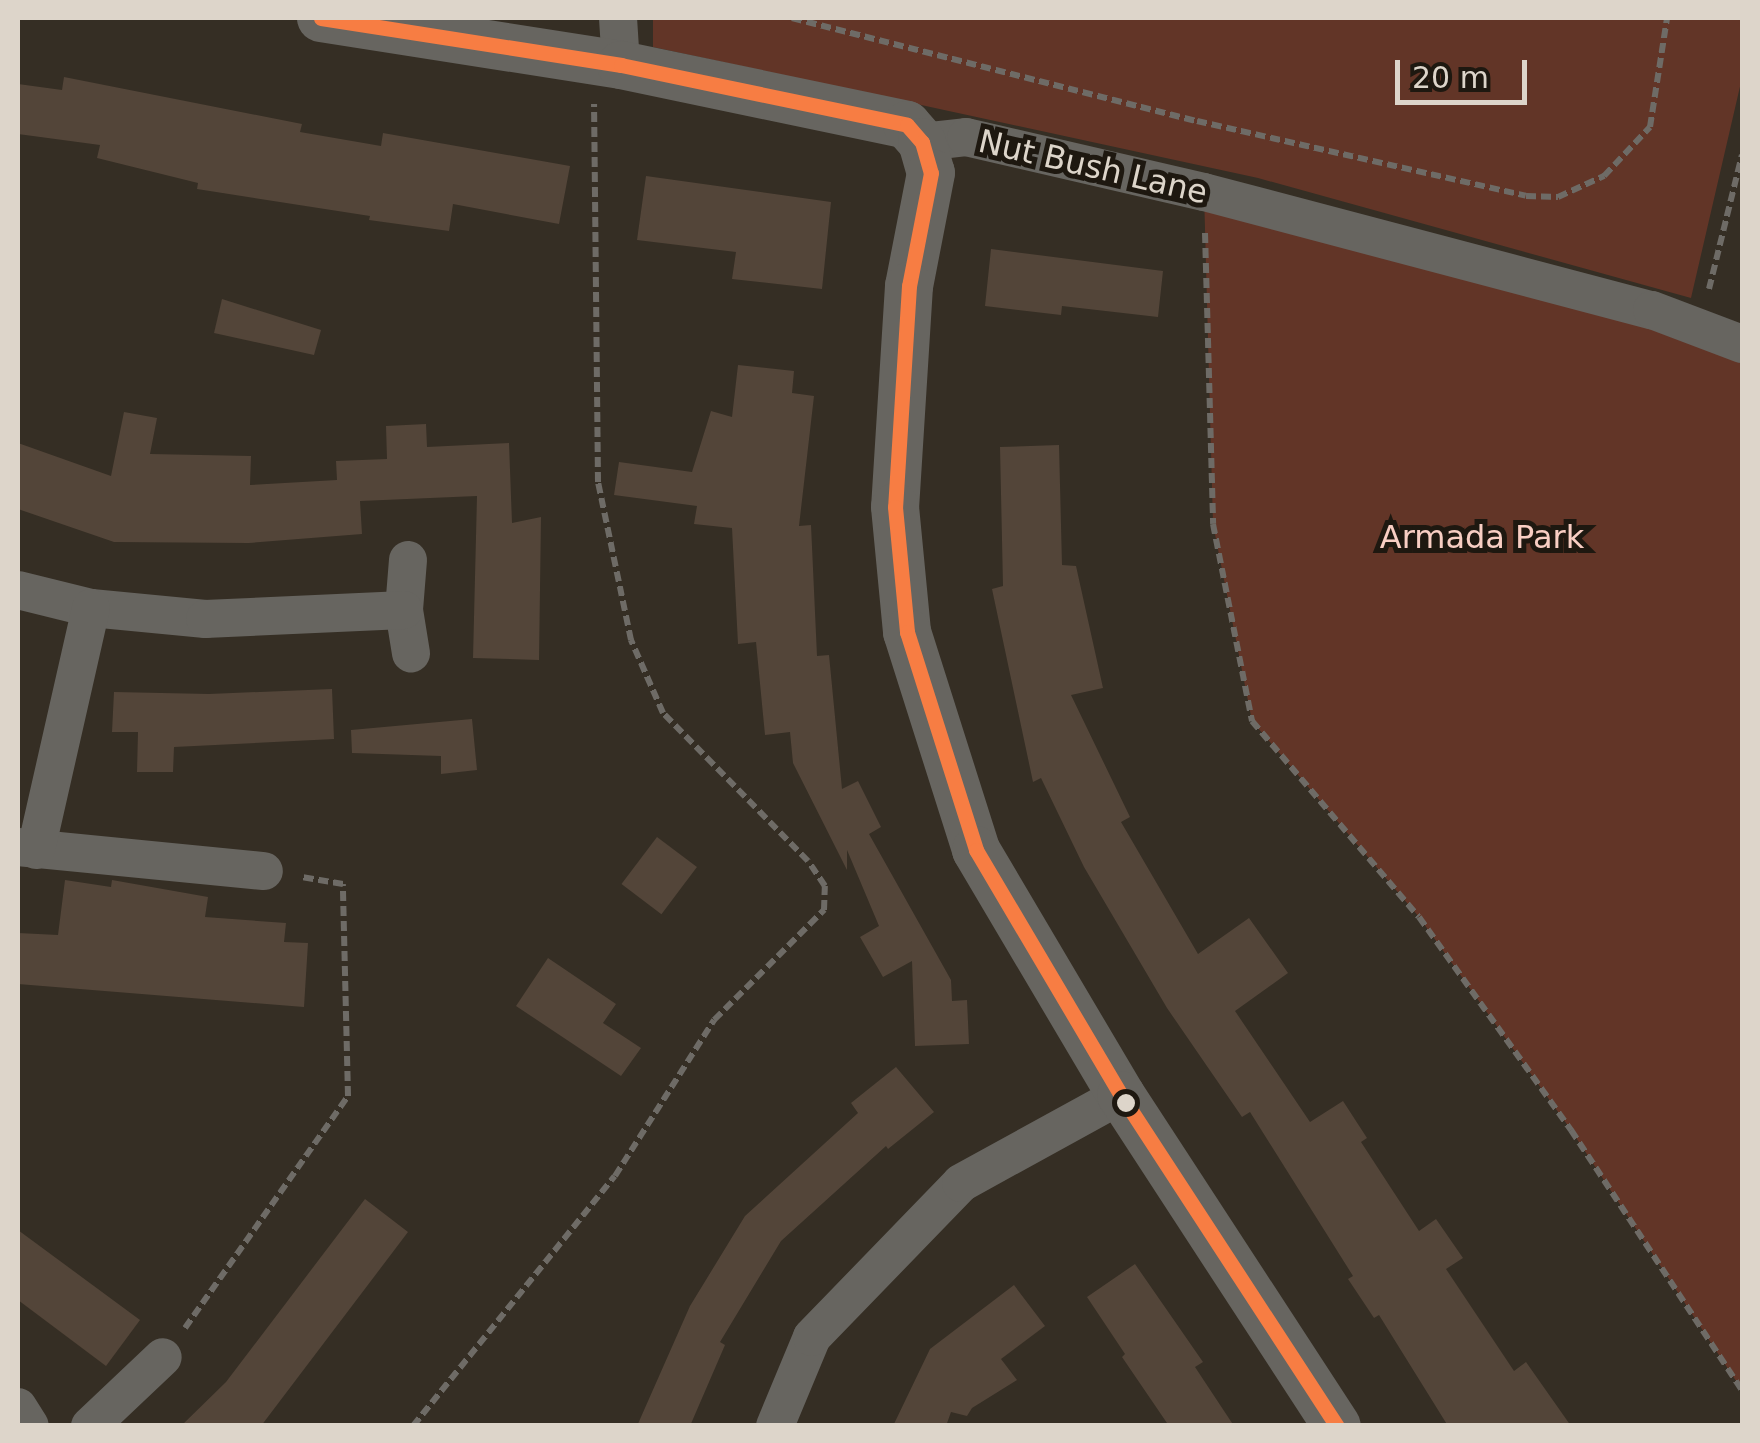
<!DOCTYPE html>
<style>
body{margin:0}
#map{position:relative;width:1760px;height:1443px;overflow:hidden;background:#352e24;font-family:"DejaVu Sans",sans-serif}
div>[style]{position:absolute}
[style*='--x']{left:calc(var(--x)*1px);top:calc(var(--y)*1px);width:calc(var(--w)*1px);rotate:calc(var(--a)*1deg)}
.green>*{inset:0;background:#623527}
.building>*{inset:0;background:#534539;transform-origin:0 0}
.path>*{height:6px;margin-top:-3px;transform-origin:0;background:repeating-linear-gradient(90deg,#6e6b66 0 10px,transparent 0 15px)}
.minor>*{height:38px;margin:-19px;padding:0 19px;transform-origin:19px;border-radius:19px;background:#676560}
.tertiary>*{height:48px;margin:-24px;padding:0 24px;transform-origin:24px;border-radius:24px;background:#676560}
.bus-1>*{height:15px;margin:-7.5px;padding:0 7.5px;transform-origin:7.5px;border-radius:7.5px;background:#f77d43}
.dots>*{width:28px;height:28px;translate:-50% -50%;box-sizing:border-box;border:5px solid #1e1810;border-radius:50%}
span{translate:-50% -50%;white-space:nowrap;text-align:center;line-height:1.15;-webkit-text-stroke:10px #1e1810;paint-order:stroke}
.street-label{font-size:32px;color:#ddd5ca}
.park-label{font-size:32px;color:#f8cec3}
.frame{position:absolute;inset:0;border:20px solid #ddd5ca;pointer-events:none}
.scale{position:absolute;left:1395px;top:60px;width:132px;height:45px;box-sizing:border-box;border:5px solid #ddd5ca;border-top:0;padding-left:12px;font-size:30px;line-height:35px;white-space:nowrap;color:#ddd5ca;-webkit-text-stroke:8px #1e1810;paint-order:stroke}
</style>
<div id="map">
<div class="green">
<i style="clip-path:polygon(653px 18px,1742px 18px,1742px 78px,1691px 298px,1258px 178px,653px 47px)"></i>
<i style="clip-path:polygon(1204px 192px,1742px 344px,1742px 1390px,1571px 1130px,1419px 917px,1252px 721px,1213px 524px)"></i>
</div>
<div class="building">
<i style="clip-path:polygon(64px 77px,302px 124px,300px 132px,381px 146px,383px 133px,570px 166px,559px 224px,453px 204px,449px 231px,369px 220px,370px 216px,197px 189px,198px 183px,97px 158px,100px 145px,18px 134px,18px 84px,62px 90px)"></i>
<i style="clip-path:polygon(646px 176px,831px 202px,822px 289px,732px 279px,736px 252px,637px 240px)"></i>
<i style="clip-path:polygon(991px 249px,1163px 271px,1158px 317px,1062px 306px,1061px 315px,985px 306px)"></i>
<i style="clip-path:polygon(222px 299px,321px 330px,314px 355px,214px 333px)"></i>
<i style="clip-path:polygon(738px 365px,794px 371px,792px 393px,814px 396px,799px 526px,811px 525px,817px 656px,829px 655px,842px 789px,858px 781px,881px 827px,869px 834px,951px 980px,952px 1001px,967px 1000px,969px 1044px,915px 1046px,912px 961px,883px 977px,860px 937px,879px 926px,847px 850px,847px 870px,793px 763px,790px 732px,765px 735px,756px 642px,738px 644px,732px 528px,694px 524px,697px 506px,614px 495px,619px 462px,692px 472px,711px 411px,732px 417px)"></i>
<i style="clip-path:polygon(124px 412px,157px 418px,150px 454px,251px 456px,250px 485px,337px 480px,336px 461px,387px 459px,386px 426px,426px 424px,427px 447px,509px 443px,512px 523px,541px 517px,539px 660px,473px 658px,477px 496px,360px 501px,362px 534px,249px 543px,114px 542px,18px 509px,18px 443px,111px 476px)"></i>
<i style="clip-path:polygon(1059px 445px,1062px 565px,1076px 566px,1103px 688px,1071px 695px,1130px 817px,1121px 822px,1198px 954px,1249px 918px,1288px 973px,1235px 1011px,1310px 1122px,1343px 1101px,1367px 1138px,1361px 1142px,1419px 1231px,1436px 1219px,1463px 1258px,1446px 1269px,1514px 1371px,1526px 1362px,1571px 1426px,1448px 1426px,1379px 1315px,1374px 1318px,1348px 1279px,1353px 1276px,1250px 1112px,1242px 1117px,1167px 1008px,1084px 867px,1041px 778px,1033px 782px,992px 589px,1003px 586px,1000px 447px)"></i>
<i style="clip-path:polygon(332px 689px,334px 739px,174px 747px,173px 772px,137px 772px,138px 732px,112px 732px,114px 692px,209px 694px)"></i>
<i style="clip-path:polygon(472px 719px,477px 770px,441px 774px,441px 756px,352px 753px,351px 730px)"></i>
<i style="left:657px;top:837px;width:50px;height:59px;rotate:37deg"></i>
<i style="clip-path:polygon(65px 880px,111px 887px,112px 880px,208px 897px,205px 917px,286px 923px,284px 942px,308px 943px,304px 1007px,18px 984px,18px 933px,58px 935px)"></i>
<i style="clip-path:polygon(548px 958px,616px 1004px,603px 1023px,641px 1048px,621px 1076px,516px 1006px)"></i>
<i style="clip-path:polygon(896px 1067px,934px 1112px,888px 1149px,886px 1146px,781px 1241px,720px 1342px,725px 1345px,690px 1426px,637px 1426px,690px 1306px,745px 1216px,858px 1113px,851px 1103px)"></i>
<i style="clip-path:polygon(365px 1199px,408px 1232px,261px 1426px,181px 1426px,226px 1382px)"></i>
<i style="clip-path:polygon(18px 1230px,140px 1320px,106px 1366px,18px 1300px)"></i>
<i style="clip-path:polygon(1135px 1264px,1203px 1362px,1195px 1367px,1234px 1426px,1169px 1426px,1122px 1357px,1125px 1354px,1087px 1297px)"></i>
<i style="clip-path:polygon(1014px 1285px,1045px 1326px,1001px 1359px,1017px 1380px,972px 1408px,967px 1416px,951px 1412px,946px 1426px,893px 1426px,930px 1349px)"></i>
</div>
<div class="path">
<i style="--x:792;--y:18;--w:418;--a:14.3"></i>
<i style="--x:1197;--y:121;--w:337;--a:12.8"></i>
<i style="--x:1526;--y:196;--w:32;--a:2"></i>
<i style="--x:1558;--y:197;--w:51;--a:-24.5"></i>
<i style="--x:1604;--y:176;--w:67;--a:-46.8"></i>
<i style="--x:1650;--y:127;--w:110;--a:-81.1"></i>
<i style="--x:1205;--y:233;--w:291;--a:88.4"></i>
<i style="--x:1213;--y:524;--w:201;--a:78.8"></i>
<i style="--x:1252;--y:721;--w:257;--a:49.6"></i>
<i style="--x:1419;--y:917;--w:262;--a:54.5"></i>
<i style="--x:1571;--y:1130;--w:311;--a:56.7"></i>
<i style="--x:1709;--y:289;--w:138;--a:-76.2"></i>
<i style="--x:185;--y:1328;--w:284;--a:-54.9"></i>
<i style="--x:348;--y:1096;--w:212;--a:-91.4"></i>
<i style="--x:343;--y:884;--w:42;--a:-170.3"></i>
<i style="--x:413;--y:1426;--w:321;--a:-51.1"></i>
<i style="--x:615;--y:1176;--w:185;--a:-57.6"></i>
<i style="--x:714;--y:1020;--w:156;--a:-45"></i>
<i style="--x:824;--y:910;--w:24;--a:-88"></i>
<i style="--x:825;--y:886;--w:30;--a:-124"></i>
<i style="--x:808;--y:861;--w:207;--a:-134.4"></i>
<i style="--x:663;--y:713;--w:80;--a:-113.7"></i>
<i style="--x:631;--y:640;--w:161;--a:-101.8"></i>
<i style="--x:598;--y:482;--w:378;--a:-90.6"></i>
</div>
<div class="minor">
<i style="--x:618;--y:18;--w:47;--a:86.3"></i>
<i style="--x:922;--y:142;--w:44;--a:-6.5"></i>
<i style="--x:966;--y:137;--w:244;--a:13"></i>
<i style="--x:1204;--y:192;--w:463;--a:14.8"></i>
<i style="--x:1652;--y:310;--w:96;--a:20.7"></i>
<i style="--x:408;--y:560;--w:50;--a:94.6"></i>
<i style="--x:404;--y:610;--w:44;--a:80.8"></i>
<i style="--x:18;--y:590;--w:75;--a:13.9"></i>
<i style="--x:91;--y:608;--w:115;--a:5.5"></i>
<i style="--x:205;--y:619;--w:199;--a:-2.6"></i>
<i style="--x:18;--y:847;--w:247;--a:5.6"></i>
<i style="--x:36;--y:850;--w:248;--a:-77.2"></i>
<i style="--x:18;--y:1407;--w:22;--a:58"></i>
<i style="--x:90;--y:1426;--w:100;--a:-43.4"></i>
<i style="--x:775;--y:1426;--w:96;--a:-67.4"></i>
<i style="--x:812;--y:1337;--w:214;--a:-45.9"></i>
<i style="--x:961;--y:1183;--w:183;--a:-28.8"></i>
</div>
<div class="tertiary">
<i style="--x:321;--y:18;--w:304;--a:8.9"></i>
<i style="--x:621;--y:65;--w:292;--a:11.8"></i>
<i style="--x:907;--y:125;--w:23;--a:49"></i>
<i style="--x:922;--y:142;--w:32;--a:74"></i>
<i style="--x:931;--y:173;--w:115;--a:101"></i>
<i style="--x:909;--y:286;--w:221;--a:93.6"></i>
<i style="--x:895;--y:507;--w:126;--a:84.5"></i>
<i style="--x:907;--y:632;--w:229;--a:72.4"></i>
<i style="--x:976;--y:850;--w:285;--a:59.4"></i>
<i style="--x:1121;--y:1095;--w:395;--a:56.9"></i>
</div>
<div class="bus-1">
<i style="--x:321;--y:18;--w:304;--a:8.9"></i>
<i style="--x:621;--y:65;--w:292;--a:11.8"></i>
<i style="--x:907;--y:125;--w:23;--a:49"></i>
<i style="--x:922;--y:142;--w:32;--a:74"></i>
<i style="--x:931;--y:173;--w:115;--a:101"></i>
<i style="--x:909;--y:286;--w:221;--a:93.6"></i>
<i style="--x:895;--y:507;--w:126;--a:84.5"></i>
<i style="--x:907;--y:632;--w:229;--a:72.4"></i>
<i style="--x:976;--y:850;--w:285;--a:59.4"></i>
<i style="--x:1121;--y:1095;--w:395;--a:56.9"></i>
</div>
<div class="dots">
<i style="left:1126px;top:1103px;background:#ddd5ca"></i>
</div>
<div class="street-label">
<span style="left:1093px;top:167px;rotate:13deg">Nut Bush Lane</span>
</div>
<div class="park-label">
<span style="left:1482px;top:537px">Armada Park</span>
</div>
<div class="frame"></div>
<div class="scale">20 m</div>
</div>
